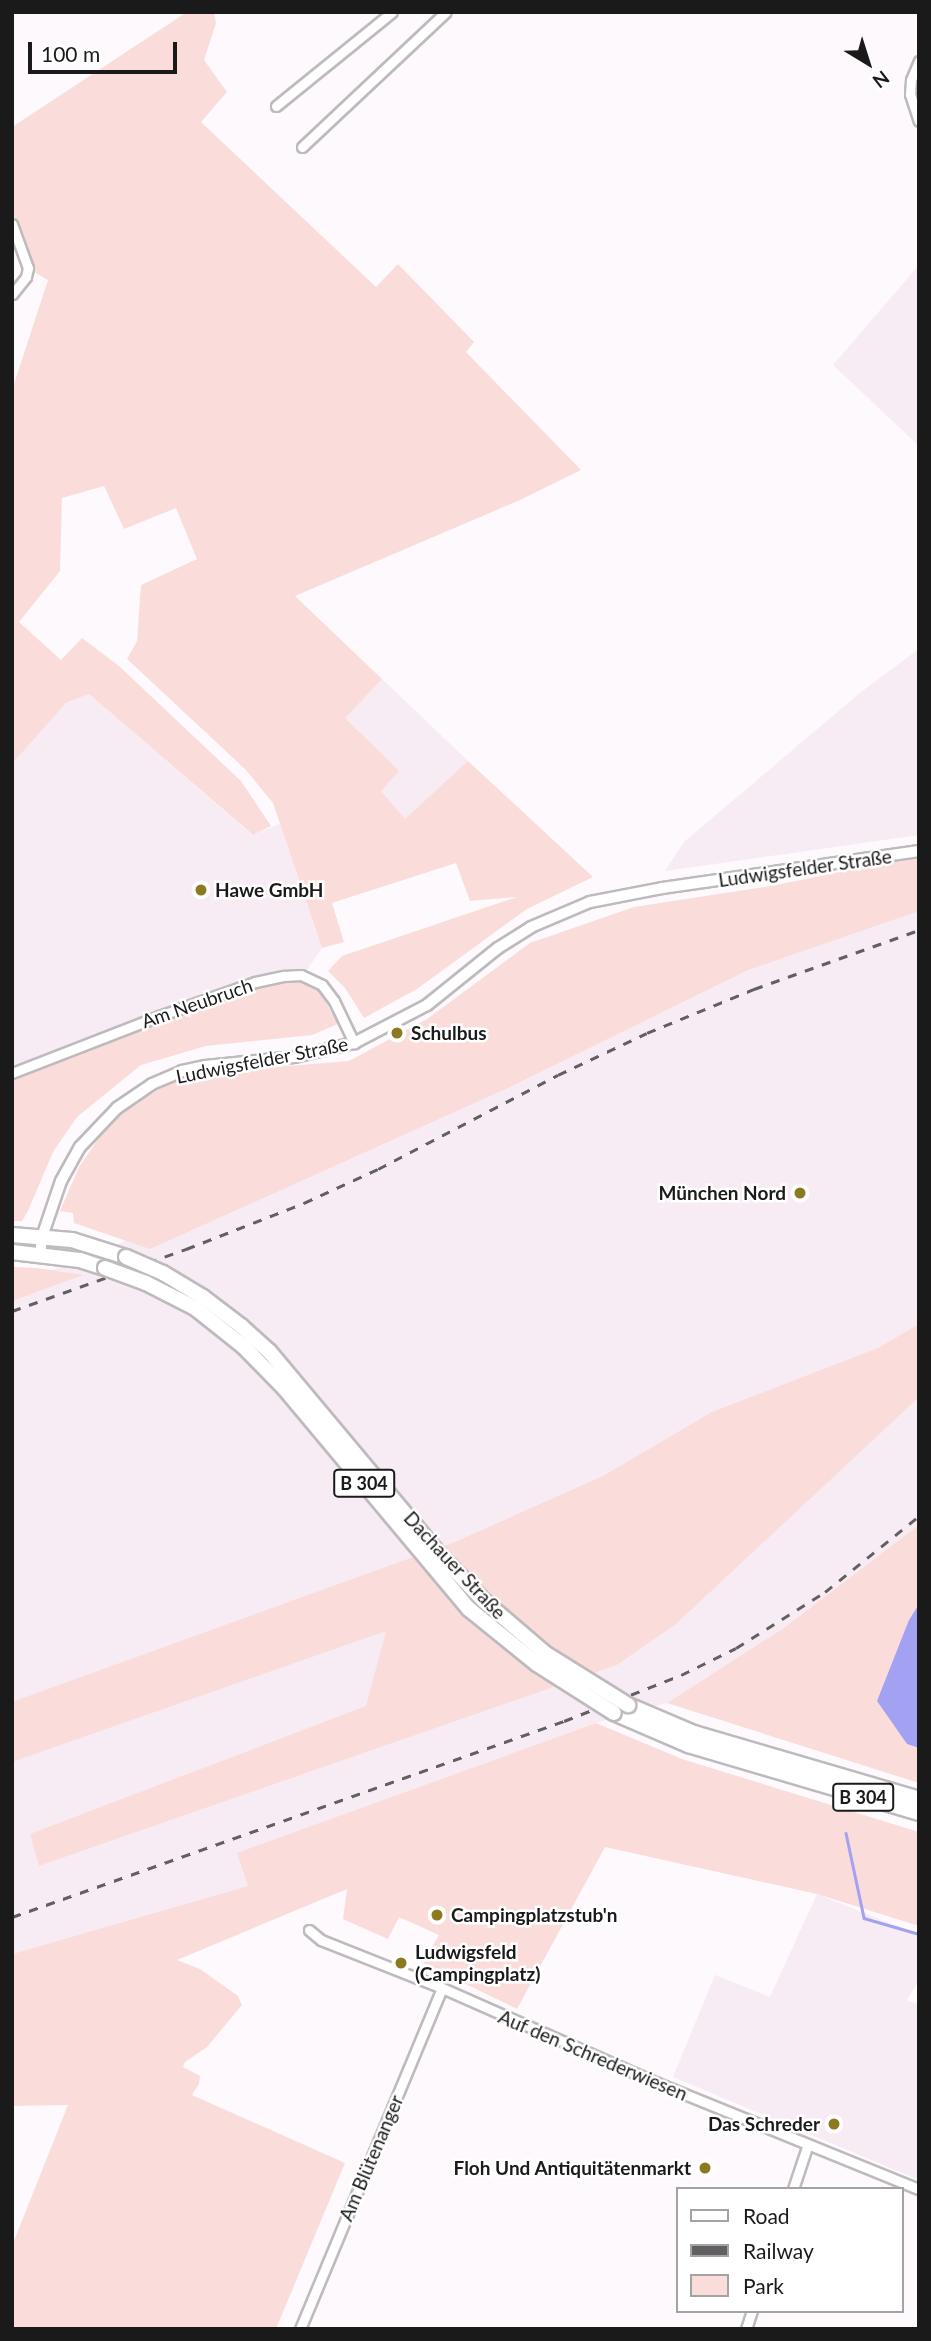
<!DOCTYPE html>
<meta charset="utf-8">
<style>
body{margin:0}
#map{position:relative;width:931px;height:2341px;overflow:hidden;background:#fdf9fc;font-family:Lato,sans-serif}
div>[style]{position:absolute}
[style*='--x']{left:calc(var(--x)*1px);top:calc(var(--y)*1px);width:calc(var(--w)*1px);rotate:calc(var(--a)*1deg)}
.built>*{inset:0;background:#f7ebf4}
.green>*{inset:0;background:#fadddb}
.water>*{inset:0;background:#a2a1f2}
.stream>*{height:2.5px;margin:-1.25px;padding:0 1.25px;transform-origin:1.25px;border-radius:1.25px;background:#a2a1f2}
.roads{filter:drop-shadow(2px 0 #bebabd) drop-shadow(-2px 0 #bebabd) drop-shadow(0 2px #bebabd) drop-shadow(0 -2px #bebabd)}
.minor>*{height:9px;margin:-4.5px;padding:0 4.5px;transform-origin:4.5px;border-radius:4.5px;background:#fff}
.tertiary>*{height:10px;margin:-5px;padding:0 5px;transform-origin:5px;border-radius:5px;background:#fff}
.primary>*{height:14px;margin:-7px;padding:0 7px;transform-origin:7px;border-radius:7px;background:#fff}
.rail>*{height:2.5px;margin-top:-1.25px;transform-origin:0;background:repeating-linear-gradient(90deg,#615f61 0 9px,transparent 0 18px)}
.bridges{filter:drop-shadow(2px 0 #bebabd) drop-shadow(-2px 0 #bebabd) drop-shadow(0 2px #bebabd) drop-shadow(0 -2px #bebabd)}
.primary-bridge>*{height:14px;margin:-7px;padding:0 7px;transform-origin:7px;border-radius:7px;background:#fff}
.dots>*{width:19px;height:19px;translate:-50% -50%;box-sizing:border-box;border:4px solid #fff;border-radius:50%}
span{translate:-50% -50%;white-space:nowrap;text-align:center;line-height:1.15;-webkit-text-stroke:5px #fff;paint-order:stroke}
.shield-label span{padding:2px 5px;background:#fff;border:2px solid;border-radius:5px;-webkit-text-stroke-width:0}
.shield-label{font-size:18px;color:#1b1a1b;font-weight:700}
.street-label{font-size:19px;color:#1b1a1b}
.poi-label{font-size:19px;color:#1b1a1b;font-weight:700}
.left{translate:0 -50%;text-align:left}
.right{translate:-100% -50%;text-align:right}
.frame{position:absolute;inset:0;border:14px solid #1b1a1b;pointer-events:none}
.legend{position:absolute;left:676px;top:2187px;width:228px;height:126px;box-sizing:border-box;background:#fff;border:2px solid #a4a3a4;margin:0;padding:9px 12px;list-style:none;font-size:21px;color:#1b1a1b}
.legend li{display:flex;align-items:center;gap:14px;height:35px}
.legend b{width:35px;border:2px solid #a4a3a4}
.north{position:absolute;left:833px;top:28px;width:70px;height:70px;-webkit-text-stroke:5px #fff;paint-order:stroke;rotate:142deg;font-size:19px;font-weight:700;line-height:28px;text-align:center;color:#1b1a1b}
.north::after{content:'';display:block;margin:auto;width:24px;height:32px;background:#1b1a1b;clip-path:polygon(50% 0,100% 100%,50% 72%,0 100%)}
.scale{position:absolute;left:28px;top:42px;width:149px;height:32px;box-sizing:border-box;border:4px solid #1b1a1b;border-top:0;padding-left:9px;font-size:21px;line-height:24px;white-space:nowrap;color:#1b1a1b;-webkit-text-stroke:5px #fff;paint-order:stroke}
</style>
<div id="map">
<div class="built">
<i style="clip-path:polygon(919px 265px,919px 446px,833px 365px)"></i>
<i style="clip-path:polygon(919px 649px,919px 835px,665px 871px,684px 842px,861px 692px)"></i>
<i style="clip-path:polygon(382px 679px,468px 761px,405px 820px,381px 791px,344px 718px)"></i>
<i style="clip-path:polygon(89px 694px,252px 835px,280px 824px,322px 948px,299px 981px,257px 988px,12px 1080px,12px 764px,66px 703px)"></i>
<i style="clip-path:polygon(evenodd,919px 897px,919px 1529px,784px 1629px,667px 1703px,596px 1723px,238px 1853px,249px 1886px,12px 1954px,12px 1286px,194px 1214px,626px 1006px,919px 897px,809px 1499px,675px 1625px,617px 1665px,39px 1866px,34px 1845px,385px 1713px,386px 1631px,809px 1499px)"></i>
<i style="clip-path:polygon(817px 1894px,919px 1935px,919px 1980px,907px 2000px,919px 2005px,919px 2180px,673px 2077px,715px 1975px,770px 1997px)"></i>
</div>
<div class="green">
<i style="clip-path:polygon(187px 12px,214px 12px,216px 23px,204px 60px,227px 92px,201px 122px,376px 287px,398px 264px,474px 342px,466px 352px,581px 470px,520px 500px,295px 596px,382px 679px,345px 718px,399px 771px,381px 791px,405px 819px,468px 761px,593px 877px,527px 909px,417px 989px,364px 1018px,345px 988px,328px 971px,342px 956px,517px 897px,470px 901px,456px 863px,332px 903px,344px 942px,322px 948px,273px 803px,245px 769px,127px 659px,137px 641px,141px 585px,197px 559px,176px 508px,124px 529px,104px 486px,62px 498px,60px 571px,19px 622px,61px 660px,82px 638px,119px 666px,241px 781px,271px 826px,253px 835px,89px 694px,66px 703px,12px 764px,12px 390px,48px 280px,36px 273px,14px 216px,12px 127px)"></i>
<i style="clip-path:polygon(919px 856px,919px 911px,748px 970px,512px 1086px,150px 1249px,74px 1223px,73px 1213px,60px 1211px,79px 1167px,105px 1129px,121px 1112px,170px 1083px,202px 1073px,349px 1061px,427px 1019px,530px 943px,634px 907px,771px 886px)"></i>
<i style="clip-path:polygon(284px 981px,299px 981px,318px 988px,338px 1024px,312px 1035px,206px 1046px,141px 1065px,77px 1117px,53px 1152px,28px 1211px,22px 1221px,12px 1221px,12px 1080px,142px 1029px,257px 988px)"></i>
<i style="clip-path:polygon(12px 1267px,37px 1268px,83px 1275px,12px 1301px)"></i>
<i style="clip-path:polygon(919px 1324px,919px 1397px,675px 1625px,617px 1665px,39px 1866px,30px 1834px,366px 1706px,386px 1631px,12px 1762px,12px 1702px,455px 1542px,603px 1476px,712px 1412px,878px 1348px)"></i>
<i style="clip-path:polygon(919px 1525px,919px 1604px,909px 1620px,907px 1744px,919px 1748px,919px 1783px,667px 1703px,784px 1628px)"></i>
<i style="clip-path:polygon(596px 1723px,682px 1759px,919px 1832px,919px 1926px,817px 1894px,605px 1847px,517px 2009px,423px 1963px,439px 1935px,399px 1917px,388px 1939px,343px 1919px,347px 1889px,177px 1960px,200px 1969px,238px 1996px,242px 2005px,207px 2047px,185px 2062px,183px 2067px,200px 2076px,199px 2084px,192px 2095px,345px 2163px,276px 2329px,12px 2329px,12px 2246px,68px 2105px,12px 2106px,12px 1954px,248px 1886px,237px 1853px)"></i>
</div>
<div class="water">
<i style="clip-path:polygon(919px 1604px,919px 1748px,907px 1744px,877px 1701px,909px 1620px)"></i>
</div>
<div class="stream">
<i style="--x:846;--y:1833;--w:87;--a:78"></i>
<i style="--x:864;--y:1918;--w:57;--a:16.2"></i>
</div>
<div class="roads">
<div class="minor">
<i style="--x:919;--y:61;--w:21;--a:113"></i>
<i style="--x:911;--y:80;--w:14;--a:94"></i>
<i style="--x:910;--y:94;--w:28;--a:72"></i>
<i style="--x:276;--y:106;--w:149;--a:-39"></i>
<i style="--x:302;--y:147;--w:197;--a:-43.2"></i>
<i style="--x:12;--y:224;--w:47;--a:70"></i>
<i style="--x:28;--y:268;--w:9;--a:103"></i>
<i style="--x:26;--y:277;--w:22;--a:129"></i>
<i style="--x:12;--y:1073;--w:158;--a:-21.2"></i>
<i style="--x:159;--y:1016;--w:102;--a:-19.5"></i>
<i style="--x:255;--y:982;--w:30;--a:-12"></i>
<i style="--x:284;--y:976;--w:17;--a:-3"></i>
<i style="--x:301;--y:975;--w:23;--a:25"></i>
<i style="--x:322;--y:985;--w:20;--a:53"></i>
<i style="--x:334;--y:1001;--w:47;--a:64.5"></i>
<i style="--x:309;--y:1930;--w:16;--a:40"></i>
<i style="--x:321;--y:1940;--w:130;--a:21.6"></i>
<i style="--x:442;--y:1988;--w:233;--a:23.8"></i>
<i style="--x:655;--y:2082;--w:285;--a:22.1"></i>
<i style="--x:793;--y:2189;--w:47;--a:-71.6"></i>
<i style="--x:300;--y:2329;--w:369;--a:-67.4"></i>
<i style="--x:746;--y:2329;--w:19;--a:-72"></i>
</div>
<div class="tertiary">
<i style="--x:40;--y:1254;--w:17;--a:-83"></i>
<i style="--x:42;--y:1237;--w:59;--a:-71.3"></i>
<i style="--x:61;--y:1181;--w:39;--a:-61"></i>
<i style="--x:80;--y:1147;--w:54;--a:-46.5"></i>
<i style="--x:117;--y:1108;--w:42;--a:-34.4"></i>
<i style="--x:152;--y:1084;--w:33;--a:-23"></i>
<i style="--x:182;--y:1071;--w:24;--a:-12"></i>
<i style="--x:205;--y:1066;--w:90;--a:-5.7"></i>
<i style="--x:295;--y:1057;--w:61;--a:-13.3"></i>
<i style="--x:354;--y:1043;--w:82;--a:-27.5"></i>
<i style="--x:427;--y:1005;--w:91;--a:-38.8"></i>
<i style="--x:498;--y:948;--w:39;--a:-32"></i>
<i style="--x:531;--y:927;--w:64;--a:-23"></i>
<i style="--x:590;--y:902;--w:73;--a:-11"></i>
<i style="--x:662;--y:888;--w:260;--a:-8.2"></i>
</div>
<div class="primary">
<i style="--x:12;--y:1235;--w:60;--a:4.8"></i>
<i style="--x:72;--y:1240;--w:57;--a:17.5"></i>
<i style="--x:12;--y:1252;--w:68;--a:6.7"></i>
<i style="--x:80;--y:1260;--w:26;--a:18"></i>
<i style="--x:628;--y:1705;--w:72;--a:23"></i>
<i style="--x:694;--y:1733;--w:234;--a:16.3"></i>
<i style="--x:614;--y:1713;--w:81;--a:23.4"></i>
<i style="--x:688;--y:1745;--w:241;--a:16.4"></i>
</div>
</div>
<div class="rail">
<i style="--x:12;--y:1311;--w:185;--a:-19.6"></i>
<i style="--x:186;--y:1249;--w:127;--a:-21.3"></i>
<i style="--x:304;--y:1203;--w:81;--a:-24.7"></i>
<i style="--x:378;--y:1169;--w:203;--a:-27.6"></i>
<i style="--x:558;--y:1075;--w:98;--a:-25.3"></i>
<i style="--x:647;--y:1033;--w:116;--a:-22.4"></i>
<i style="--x:754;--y:989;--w:175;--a:-19.7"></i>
<i style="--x:12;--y:1917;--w:586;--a:-19.55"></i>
<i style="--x:564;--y:1721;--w:126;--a:-21.5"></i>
<i style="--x:681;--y:1675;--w:61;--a:-26.1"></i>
<i style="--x:736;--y:1648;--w:105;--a:-32.2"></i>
<i style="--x:825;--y:1592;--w:121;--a:-39"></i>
</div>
<div class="bridges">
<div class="primary-bridge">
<i style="--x:126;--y:1257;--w:40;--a:23.4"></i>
<i style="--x:163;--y:1273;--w:47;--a:31"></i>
<i style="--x:203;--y:1297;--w:48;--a:37.3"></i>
<i style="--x:241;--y:1326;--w:38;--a:42"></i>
<i style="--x:269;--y:1351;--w:265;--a:50.1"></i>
<i style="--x:439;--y:1554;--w:64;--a:46.3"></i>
<i style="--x:483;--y:1600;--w:83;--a:40.6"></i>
<i style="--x:546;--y:1654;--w:97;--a:31.9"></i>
<i style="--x:105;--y:1268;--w:44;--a:20.1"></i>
<i style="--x:146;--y:1283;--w:55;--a:27"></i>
<i style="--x:195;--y:1308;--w:61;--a:38.4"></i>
<i style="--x:243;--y:1346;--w:59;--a:45.7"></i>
<i style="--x:284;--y:1388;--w:288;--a:50.1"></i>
<i style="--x:469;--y:1609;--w:87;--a:39"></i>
<i style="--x:537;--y:1664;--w:91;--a:32.5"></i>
</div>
</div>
<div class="dots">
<i style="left:201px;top:890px;background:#8b7a20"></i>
<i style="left:397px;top:1033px;background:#8b7a20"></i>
<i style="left:800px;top:1193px;background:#8b7a20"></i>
<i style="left:437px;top:1915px;background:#8b7a20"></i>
<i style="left:401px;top:1963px;background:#8b7a20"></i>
<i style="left:834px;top:2124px;background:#8b7a20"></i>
<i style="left:705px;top:2168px;background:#8b7a20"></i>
</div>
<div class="shield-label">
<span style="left:364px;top:1483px">B 304</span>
<span style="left:863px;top:1797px">B 304</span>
</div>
<div class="street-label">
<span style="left:805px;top:868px;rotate:-8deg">Ludwigsfelder Straße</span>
<span style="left:197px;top:1003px;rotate:-19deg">Am Neubruch</span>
<span style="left:262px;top:1060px;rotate:-11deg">Ludwigsfelder Straße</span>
<span style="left:455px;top:1565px;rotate:47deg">Dachauer Straße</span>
<span style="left:593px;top:2055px;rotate:23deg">Auf den Schrederwiesen</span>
<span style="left:371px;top:2158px;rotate:-67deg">Am Blütenanger</span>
</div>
<div class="poi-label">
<span class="left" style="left:215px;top:890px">Hawe GmbH</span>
<span class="left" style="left:411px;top:1033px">Schulbus</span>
<span class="right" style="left:786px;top:1193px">München Nord</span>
<span class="left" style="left:451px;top:1915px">Campingplatzstub'n</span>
<span class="left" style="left:415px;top:1963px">Ludwigsfeld<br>(Campingplatz)</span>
<span class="right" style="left:820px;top:2124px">Das Schreder</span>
<span class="right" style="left:691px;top:2168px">Floh Und Antiquitätenmarkt</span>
</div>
<div class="frame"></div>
<ul class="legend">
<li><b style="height:9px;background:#fff"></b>Road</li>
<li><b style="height:9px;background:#615f61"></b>Railway</li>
<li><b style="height:19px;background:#fadddb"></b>Park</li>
</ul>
<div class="north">N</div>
<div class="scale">100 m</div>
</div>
